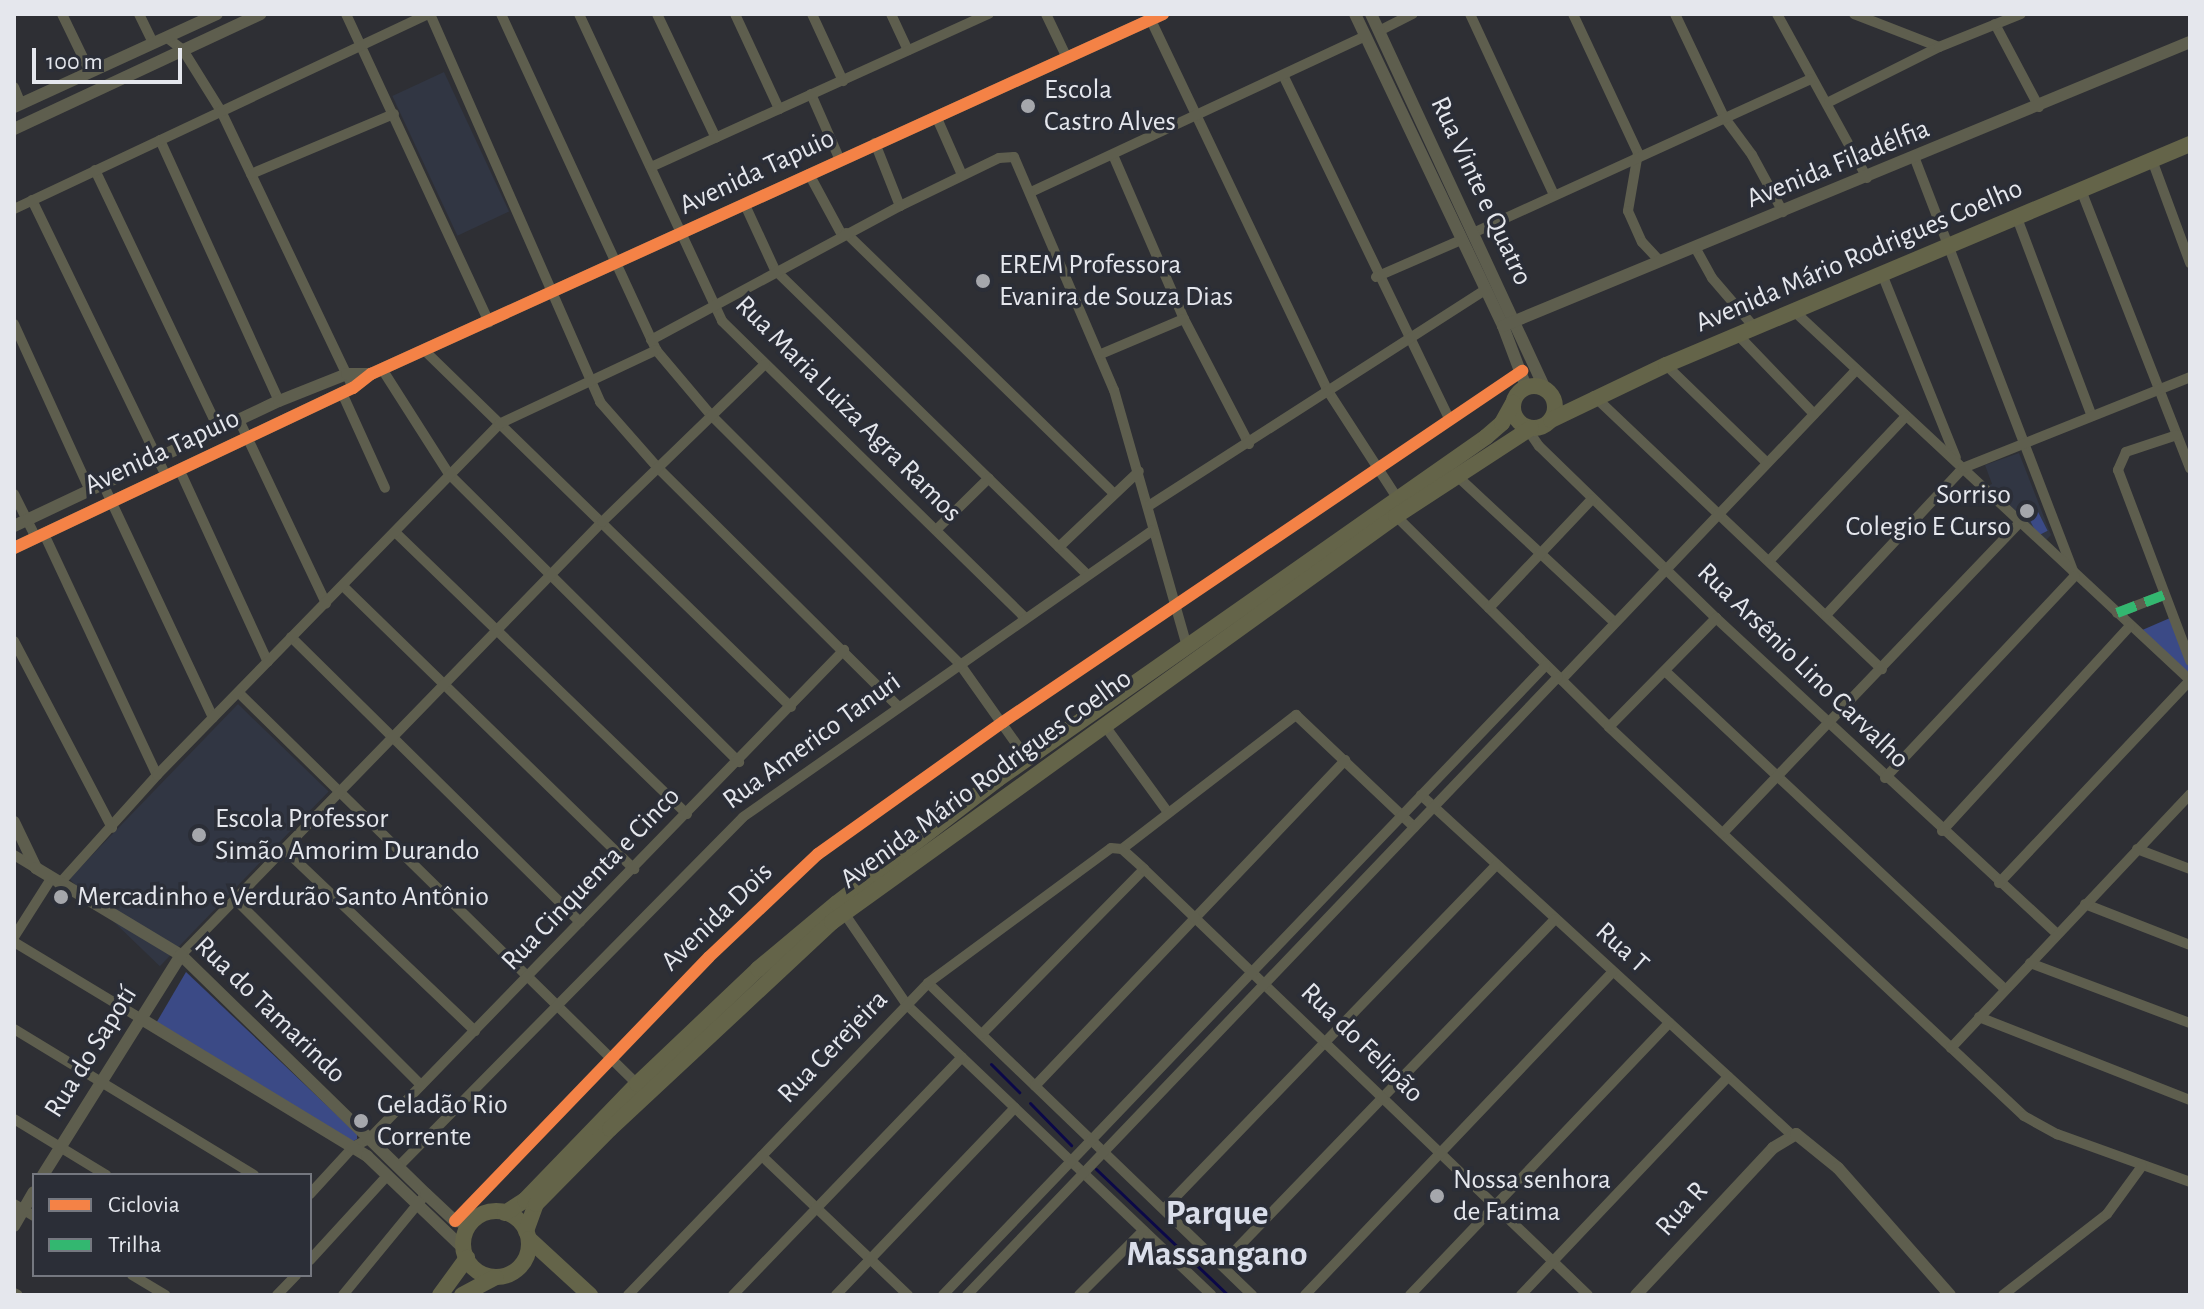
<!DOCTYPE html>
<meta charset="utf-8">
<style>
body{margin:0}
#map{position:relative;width:2204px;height:1309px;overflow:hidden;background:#2e2f34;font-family:"Alegreya Sans",sans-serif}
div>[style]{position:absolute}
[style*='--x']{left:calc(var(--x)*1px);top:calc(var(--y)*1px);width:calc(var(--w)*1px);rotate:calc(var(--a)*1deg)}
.built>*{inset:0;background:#313643;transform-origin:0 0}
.green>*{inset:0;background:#3b4a86;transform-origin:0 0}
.stream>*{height:3px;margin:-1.5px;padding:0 1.5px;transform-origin:1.5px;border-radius:1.5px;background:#0b0848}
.minor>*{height:10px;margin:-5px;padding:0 5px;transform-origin:5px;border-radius:5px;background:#5e5e4e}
.tertiary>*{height:12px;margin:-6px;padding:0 6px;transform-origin:6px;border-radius:6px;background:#5e5e4e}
.primary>*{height:16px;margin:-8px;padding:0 8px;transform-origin:8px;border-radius:8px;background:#646449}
.primary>.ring{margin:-8px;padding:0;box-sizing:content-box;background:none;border:16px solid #646449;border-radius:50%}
.quiet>*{height:10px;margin-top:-5px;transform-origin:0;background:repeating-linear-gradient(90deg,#33b770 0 20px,transparent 0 30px)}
.cycleway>*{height:12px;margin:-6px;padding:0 6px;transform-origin:6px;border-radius:6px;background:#f48246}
.dots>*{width:22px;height:22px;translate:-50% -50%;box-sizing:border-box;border:4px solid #2b2e37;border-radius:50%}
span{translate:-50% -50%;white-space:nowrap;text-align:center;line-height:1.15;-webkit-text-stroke:7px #2b2e37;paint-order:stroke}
.poi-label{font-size:28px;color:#e5e7ed}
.left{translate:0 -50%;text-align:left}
.right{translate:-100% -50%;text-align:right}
.street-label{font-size:28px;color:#e5e7ed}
.district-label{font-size:36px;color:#dadeea;font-weight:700}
.frame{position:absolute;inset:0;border:16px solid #e5e7ed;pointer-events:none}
.legend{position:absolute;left:32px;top:1173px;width:280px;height:104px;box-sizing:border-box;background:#2b2e37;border:2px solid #757880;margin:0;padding:10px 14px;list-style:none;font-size:24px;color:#e5e7ed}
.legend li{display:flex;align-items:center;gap:16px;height:40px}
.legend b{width:40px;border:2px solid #757880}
.scale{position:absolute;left:32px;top:48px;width:150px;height:36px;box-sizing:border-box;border:4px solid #e5e7ed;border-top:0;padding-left:10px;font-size:24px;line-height:28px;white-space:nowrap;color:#e5e7ed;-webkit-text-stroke:6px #2b2e37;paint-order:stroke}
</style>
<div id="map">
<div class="built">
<i style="left:444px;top:72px;width:154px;height:57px;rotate:65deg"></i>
<i style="clip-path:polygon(2019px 453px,2051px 535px,2043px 543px,1987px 486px,1992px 484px,1985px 465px)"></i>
<i style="left:238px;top:704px;width:126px;height:243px;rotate:44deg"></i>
</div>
<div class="green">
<i style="left:2034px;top:504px;width:30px;height:11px;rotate:63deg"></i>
<i style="clip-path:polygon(2170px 618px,2190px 669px,2190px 675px,2140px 631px)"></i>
<i style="clip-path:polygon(186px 972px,357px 1134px,357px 1139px,352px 1142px,155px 1025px)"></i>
</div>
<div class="stream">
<i style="--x:991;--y:1064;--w:40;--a:45"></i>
<i style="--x:1030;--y:1103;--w:59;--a:45.7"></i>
<i style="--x:1096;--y:1169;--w:182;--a:43.7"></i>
</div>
<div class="minor">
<i style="--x:62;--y:14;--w:64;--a:64.2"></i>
<i style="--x:139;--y:14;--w:32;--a:64"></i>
<i style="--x:346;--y:14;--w:340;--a:65.1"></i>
<i style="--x:430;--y:14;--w:424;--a:66.3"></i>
<i style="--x:600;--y:402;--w:88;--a:48.7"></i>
<i style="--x:658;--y:468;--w:339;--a:44.8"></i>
<i style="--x:501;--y:14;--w:370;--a:65.2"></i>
<i style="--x:656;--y:350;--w:85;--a:49.8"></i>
<i style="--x:711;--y:415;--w:351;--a:45"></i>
<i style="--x:959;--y:663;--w:118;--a:54.7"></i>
<i style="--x:579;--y:14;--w:339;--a:65"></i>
<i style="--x:722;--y:321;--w:424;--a:44.4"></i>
<i style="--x:657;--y:14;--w:137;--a:64.6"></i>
<i style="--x:735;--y:14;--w:105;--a:65.1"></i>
<i style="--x:812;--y:14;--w:74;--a:65.2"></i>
<i style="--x:891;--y:14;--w:40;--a:65"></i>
<i style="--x:1046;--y:14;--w:47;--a:64.5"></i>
<i style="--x:1148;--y:14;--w:414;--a:64.5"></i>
<i style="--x:1326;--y:388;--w:129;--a:57.1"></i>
<i style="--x:1470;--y:14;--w:197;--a:65.1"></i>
<i style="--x:1573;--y:14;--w:153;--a:64.9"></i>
<i style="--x:1638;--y:153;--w:59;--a:99.8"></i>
<i style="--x:1628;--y:211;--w:34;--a:66"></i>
<i style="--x:1642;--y:242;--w:26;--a:47"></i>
<i style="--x:1675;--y:14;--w:114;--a:64.6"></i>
<i style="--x:1724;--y:117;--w:47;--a:53.6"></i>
<i style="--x:1752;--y:155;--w:65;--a:61.5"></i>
<i style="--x:1777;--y:14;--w:187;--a:61.2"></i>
<i style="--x:1854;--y:14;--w:91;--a:21.2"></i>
<i style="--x:1995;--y:24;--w:94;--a:62.1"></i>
<i style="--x:1379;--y:31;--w:38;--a:-27"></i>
<i style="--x:166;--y:37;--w:21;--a:37"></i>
<i style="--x:183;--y:50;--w:72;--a:58.1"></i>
<i style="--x:221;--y:111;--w:307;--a:64.5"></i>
<i style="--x:1284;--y:77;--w:380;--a:64.2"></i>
<i style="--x:14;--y:87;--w:18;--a:68"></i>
<i style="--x:811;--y:94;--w:72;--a:66.3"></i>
<i style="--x:1829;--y:102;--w:123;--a:-26.6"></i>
<i style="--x:1939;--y:47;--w:88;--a:-21.9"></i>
<i style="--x:936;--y:116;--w:64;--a:66.2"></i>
<i style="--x:160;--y:140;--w:287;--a:65.5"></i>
<i style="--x:875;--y:143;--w:68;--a:68.4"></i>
<i style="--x:1113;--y:155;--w:179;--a:66.6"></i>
<i style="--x:1184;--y:319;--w:141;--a:62.5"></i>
<i style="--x:1915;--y:159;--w:444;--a:69"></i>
<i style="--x:2152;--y:160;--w:110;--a:69.7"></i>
<i style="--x:651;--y:167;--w:371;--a:-24.4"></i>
<i style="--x:95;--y:170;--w:288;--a:64.5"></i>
<i style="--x:251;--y:174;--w:155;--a:-22.8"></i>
<i style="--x:809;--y:174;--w:69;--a:61.6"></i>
<i style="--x:2081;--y:190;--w:299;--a:68.6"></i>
<i style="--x:1031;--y:192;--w:367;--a:-25"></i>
<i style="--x:32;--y:200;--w:307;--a:64.1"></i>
<i style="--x:745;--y:205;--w:72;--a:65.2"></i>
<i style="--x:775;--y:270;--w:436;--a:44.3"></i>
<i style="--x:14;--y:209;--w:459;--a:-25.2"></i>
<i style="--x:2017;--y:218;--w:210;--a:69.3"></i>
<i style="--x:846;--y:233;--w:374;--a:44.2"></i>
<i style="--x:1473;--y:233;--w:371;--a:-24.5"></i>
<i style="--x:1696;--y:249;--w:33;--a:61"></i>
<i style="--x:1712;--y:278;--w:65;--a:49.4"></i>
<i style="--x:1882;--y:274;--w:198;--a:68.1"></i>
<i style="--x:1376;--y:277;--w:93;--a:-23.5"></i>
<i style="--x:1794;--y:311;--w:541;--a:42.98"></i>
<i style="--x:14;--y:324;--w:183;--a:65.5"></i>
<i style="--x:1737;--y:334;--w:111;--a:46.1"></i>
<i style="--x:651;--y:340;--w:283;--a:-28.3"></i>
<i style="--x:900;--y:206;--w:110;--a:-25.9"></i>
<i style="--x:999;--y:158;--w:15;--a:-4"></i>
<i style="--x:1014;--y:157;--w:254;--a:66.8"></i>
<i style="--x:1114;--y:390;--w:266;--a:74.1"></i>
<i style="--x:424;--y:350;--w:512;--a:44.21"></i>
<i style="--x:1101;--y:354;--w:90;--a:-22.9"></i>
<i style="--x:1666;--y:365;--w:141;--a:44.1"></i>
<i style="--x:382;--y:369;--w:125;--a:57.5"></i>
<i style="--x:449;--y:474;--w:409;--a:44.8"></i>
<i style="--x:342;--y:393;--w:104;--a:65.6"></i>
<i style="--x:1594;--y:396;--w:397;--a:43.5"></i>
<i style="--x:239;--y:420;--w:203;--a:64.6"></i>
<i style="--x:1526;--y:427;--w:23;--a:56"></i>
<i style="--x:1539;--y:446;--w:247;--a:44.2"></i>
<i style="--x:1716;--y:618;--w:463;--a:42.8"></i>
<i style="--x:2177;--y:435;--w:54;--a:161.6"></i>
<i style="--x:2126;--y:452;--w:20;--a:114"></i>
<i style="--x:2118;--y:470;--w:204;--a:69.3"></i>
<i style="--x:180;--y:471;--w:210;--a:65.3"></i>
<i style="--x:1456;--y:475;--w:217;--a:42.9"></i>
<i style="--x:104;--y:486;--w:256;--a:64.8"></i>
<i style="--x:14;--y:494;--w:49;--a:63.4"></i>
<i style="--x:1150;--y:505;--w:399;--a:-32.7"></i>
<i style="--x:1396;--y:516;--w:300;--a:44.7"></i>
<i style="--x:1609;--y:727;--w:569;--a:43.15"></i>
<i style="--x:2024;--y:1116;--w:38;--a:29"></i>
<i style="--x:2057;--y:1134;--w:141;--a:19.8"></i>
<i style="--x:936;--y:530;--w:74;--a:-44.5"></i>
<i style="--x:395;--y:532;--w:406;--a:44"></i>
<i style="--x:44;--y:534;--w:266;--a:64.9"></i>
<i style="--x:1059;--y:547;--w:110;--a:-43.5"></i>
<i style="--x:1769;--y:561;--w:198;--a:-46.6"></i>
<i style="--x:344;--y:587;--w:405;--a:44.2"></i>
<i style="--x:1489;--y:608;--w:150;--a:-46.6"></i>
<i style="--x:2117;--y:613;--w:50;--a:-21"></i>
<i style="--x:1826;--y:615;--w:201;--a:-47"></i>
<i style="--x:1963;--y:468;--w:245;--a:-21.8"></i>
<i style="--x:291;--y:637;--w:406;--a:44.6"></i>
<i style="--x:14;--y:641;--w:211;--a:62.3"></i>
<i style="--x:1665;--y:671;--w:464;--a:43.1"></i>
<i style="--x:1561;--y:680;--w:427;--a:-46.4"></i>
<i style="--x:239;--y:693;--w:558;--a:44.49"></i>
<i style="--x:1105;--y:726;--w:105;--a:53.9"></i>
<i style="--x:1609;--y:727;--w:153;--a:-45.5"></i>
<i style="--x:1885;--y:778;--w:277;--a:-46.8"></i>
<i style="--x:1421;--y:795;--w:503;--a:42.5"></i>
<i style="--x:1942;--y:831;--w:278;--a:-47.5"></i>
<i style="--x:1723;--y:833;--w:429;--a:-46.3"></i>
<i style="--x:284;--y:849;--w:264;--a:43.6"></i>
<i style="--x:1122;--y:849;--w:220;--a:-37.6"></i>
<i style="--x:1296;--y:715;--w:163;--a:43.5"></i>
<i style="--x:2137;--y:849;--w:57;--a:20.7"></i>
<i style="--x:14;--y:855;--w:26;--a:31"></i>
<i style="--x:1999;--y:883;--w:279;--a:-46.7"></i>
<i style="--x:59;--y:884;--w:147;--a:-48"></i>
<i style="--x:157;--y:775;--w:490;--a:-45.7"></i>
<i style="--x:499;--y:424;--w:174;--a:-25.2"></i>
<i style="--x:235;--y:899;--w:263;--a:45"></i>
<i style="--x:2085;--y:904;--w:113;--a:21.3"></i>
<i style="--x:844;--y:913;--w:112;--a:55.6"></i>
<i style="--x:907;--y:1005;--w:420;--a:43.6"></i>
<i style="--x:14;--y:937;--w:69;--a:-57.5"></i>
<i style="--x:14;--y:942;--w:147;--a:31.1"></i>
<i style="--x:181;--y:955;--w:604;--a:-45.81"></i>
<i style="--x:602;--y:522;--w:227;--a:-44.1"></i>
<i style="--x:2030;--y:963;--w:171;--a:20.6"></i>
<i style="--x:928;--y:983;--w:450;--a:43.9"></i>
<i style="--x:1979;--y:1017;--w:227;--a:21.5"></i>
<i style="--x:14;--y:1029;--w:281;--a:31.3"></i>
<i style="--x:982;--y:1034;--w:231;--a:-45.5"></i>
<i style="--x:1951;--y:1048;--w:349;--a:-46.7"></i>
<i style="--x:1035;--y:1086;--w:450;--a:-46.4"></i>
<i style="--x:14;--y:1119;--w:108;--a:31.3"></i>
<i style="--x:762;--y:1156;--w:202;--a:43.6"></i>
<i style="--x:398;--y:1167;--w:491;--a:-45.4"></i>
<i style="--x:743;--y:817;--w:500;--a:-34.99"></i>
<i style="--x:310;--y:1194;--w:64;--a:-47.5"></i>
<i style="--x:353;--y:1147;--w:18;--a:-27"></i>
<i style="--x:369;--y:1139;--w:682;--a:-45.83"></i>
<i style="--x:14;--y:1204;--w:23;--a:31"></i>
<i style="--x:1164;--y:1209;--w:478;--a:-46"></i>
<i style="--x:455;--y:1221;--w:366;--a:-46.1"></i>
<i style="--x:709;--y:957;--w:150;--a:-43.4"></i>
<i style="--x:818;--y:854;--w:227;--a:-35.5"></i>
<i style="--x:1003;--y:722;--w:627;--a:-34.07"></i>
<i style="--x:310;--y:1260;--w:115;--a:-47.5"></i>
<i style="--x:1221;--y:1265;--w:481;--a:-46"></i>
<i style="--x:132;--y:1275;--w:39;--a:31"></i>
<i style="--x:14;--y:1293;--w:4;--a:27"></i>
<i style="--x:277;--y:1295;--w:28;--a:-46"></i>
<i style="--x:343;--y:1295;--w:131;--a:-50.6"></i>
<i style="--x:628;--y:1295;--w:433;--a:-46.1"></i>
<i style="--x:928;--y:983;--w:227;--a:-36.4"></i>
<i style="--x:1111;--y:848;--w:11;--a:5"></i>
<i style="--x:1122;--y:849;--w:30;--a:42"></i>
<i style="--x:1144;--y:869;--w:615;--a:43.81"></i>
<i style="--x:733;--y:1295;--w:330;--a:-46.1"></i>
<i style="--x:836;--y:1295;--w:259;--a:-46.3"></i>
<i style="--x:943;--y:1295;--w:872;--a:-46.25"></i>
<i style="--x:967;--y:1295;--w:855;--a:-46.28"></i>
<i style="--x:1079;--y:1295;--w:91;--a:-45"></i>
<i style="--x:1305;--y:1295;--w:446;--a:-46.4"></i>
<i style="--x:1410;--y:1295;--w:376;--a:-46.4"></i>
<i style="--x:1521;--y:1295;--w:301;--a:-46.5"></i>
<i style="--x:2003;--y:1295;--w:132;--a:-37.9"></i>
<i style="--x:2107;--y:1214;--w:59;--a:-53.9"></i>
</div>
<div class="tertiary">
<i style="--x:1355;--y:14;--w:345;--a:64.6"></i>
<i style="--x:1503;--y:326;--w:65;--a:69.3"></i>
<i style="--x:1371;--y:14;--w:413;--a:65.1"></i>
<i style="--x:14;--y:107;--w:223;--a:-24.6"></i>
<i style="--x:14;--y:129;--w:272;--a:-25"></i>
<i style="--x:1503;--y:326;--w:743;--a:-22.46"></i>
<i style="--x:14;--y:526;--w:293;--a:-25.3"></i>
<i style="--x:279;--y:401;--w:73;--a:-21.7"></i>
<i style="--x:347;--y:374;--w:24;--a:0"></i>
<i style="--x:14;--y:548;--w:375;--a:-25.3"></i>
<i style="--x:353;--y:388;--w:23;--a:-38"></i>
<i style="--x:371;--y:374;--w:870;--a:-24.44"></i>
<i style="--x:14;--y:822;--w:51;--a:64.4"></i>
<i style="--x:36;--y:868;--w:169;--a:31"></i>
<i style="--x:181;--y:955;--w:342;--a:44.3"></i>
<i style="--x:426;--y:1194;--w:40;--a:43"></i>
<i style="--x:455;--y:1221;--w:16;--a:7"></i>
<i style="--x:140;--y:1018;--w:266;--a:31.3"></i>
<i style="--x:367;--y:1156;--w:134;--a:43.8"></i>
<i style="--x:43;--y:1175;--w:260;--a:-57.9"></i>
<i style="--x:14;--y:1226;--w:39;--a:-60"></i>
<i style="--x:1636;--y:1295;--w:201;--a:-47"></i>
<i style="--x:1773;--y:1148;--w:27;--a:-31"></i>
<i style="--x:1796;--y:1134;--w:54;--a:39"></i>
<i style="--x:1838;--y:1168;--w:169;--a:48.6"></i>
</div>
<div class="primary">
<i class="ring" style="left:1513px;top:386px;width:26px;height:26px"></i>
<i style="--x:1551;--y:420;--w:127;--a:-25.6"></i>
<i style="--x:1666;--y:365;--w:569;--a:-22.87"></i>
<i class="ring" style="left:463px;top:1211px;width:50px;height:50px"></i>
<i style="--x:505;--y:1213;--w:24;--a:-33"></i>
<i style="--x:525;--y:1200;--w:161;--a:-46"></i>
<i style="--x:637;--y:1084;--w:167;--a:-43.5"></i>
<i style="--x:758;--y:969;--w:103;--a:-39.9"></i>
<i style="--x:837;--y:903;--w:203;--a:-37.6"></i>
<i style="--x:998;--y:779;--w:596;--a:-35.02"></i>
<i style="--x:1486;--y:437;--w:21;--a:-41"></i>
<i style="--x:1502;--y:423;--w:23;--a:-61"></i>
<i style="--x:526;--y:1231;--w:29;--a:-70"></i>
<i style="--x:536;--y:1204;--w:105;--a:-45.4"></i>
<i style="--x:610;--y:1129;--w:304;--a:-43"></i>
<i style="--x:832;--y:922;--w:695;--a:-35.75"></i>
<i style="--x:1396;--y:516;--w:161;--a:-33.1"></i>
<i style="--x:529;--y:1239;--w:83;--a:42.6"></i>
<i style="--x:440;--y:1295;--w:46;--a:-53.9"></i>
<i style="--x:462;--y:1295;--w:38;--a:-28"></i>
</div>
<div class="quiet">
<i style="--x:2117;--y:613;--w:50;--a:-21"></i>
</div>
<div class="cycleway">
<i style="--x:14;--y:548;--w:375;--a:-25.3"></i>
<i style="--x:353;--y:388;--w:23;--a:-38"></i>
<i style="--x:371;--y:374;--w:870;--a:-24.44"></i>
<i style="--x:455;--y:1221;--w:366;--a:-46.1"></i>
<i style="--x:709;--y:957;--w:150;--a:-43.4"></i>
<i style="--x:818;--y:854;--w:227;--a:-35.5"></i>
<i style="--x:1003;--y:722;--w:627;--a:-34.07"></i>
</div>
<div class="dots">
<i style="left:1028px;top:106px;background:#a5a7ac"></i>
<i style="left:983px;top:281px;background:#a5a7ac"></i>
<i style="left:2027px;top:511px;background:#a5a7ac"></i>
<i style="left:199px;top:835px;background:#a5a7ac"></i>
<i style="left:61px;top:897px;background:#a5a7ac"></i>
<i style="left:361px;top:1121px;background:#a5a7ac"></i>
<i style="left:1437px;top:1196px;background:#a5a7ac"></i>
</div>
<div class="poi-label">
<span class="left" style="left:1044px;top:106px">Escola<br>Castro Alves</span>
<span class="left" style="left:999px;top:281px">EREM Professora<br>Evanira de Souza Dias</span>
<span class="right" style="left:2011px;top:511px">Sorriso<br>Colegio E Curso</span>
<span class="left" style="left:215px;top:835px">Escola Professor<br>Simão Amorim Durando</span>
<span class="left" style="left:77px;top:897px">Mercadinho e Verdurão Santo Antônio</span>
<span class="left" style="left:377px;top:1121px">Geladão Rio<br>Corrente</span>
<span class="left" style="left:1453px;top:1196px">Nossa senhora<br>de Fatima</span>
</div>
<div class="street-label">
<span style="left:1838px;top:164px;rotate:-22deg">Avenida Filadélfia</span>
<span style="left:757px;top:172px;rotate:-25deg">Avenida Tapuio</span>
<span style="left:1481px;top:191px;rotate:65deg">Rua Vinte e Quatro</span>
<span style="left:1859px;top:256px;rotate:-23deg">Avenida Mário Rodrigues Coelho</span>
<span style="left:848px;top:409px;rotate:45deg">Rua Maria Luiza Agra Ramos</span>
<span style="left:162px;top:452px;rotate:-25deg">Avenida Tapuio</span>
<span style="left:1803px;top:666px;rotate:44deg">Rua Arsênio Lino Carvalho</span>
<span style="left:812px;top:741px;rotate:-36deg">Rua Americo Tanuri</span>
<span style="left:986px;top:779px;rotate:-36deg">Avenida Mário Rodrigues Coelho</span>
<span style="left:591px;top:879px;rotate:-46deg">Rua Cinquenta e Cinco</span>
<span style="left:717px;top:917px;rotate:-44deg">Avenida Dois</span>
<span style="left:1622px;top:948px;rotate:42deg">Rua T</span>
<span style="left:270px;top:1010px;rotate:44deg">Rua do Tamarindo</span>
<span style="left:1362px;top:1043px;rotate:44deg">Rua do Felipão</span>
<span style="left:833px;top:1047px;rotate:-46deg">Rua Cerejeira</span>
<span style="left:91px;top:1052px;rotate:-58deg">Rua do Sapotí</span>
<span style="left:1682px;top:1209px;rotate:-48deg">Rua R</span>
</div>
<div class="district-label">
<span style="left:1217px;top:1234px">Parque<br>Massangano</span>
</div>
<div class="frame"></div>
<ul class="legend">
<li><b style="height:10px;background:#f48246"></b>Ciclovia</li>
<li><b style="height:10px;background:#33b770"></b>Trilha</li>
</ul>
<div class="scale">100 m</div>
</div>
